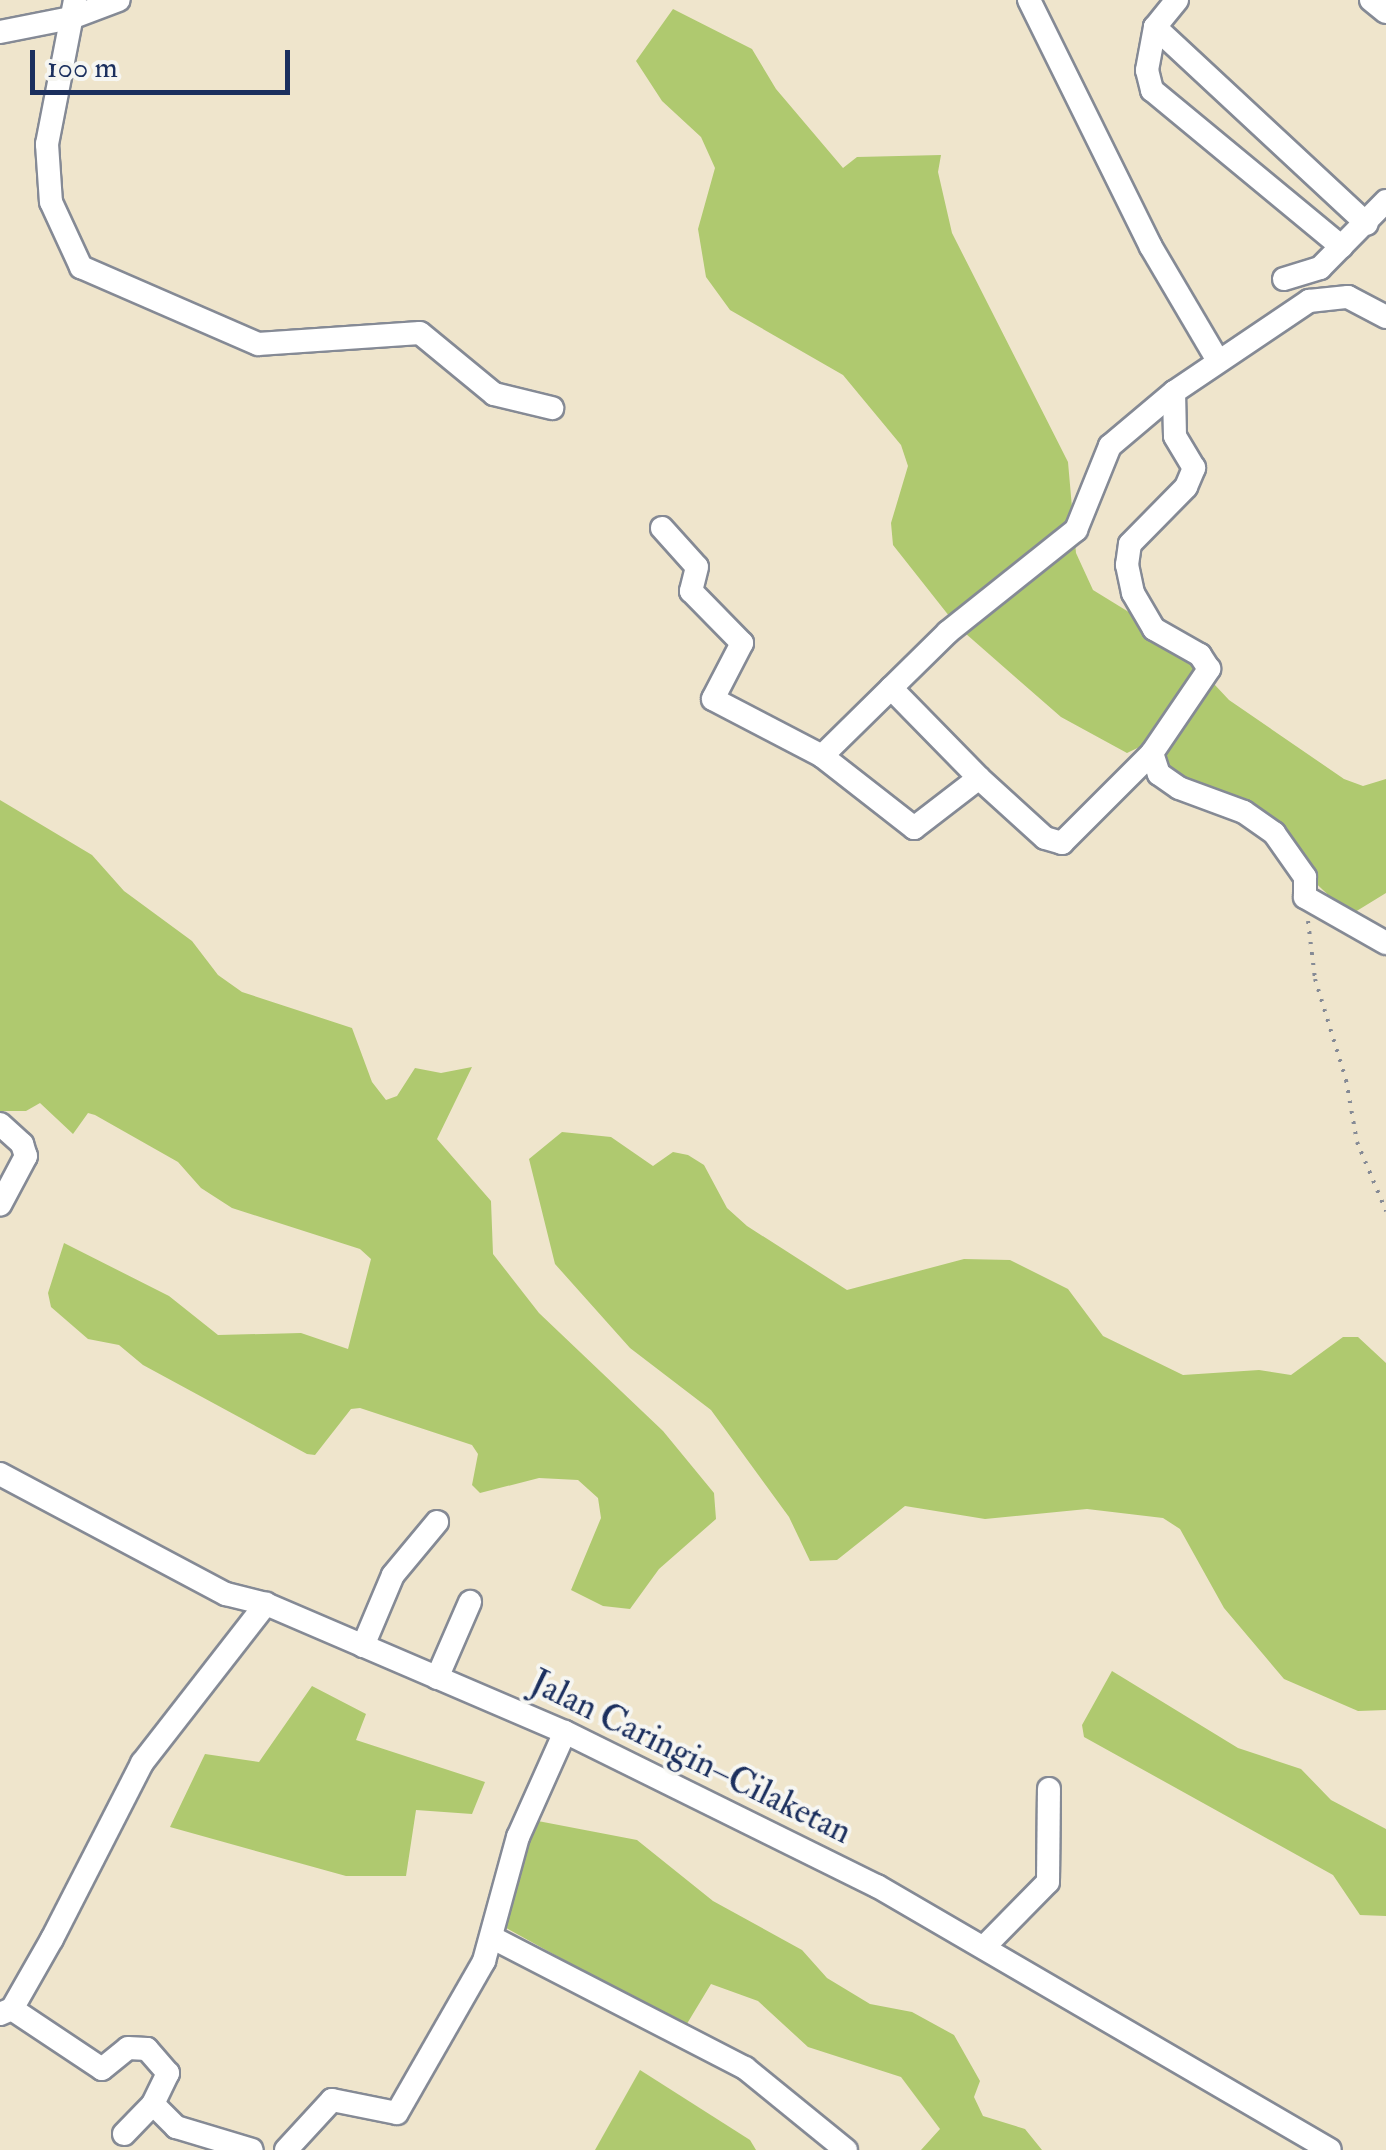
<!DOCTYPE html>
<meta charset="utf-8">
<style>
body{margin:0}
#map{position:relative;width:1386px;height:2150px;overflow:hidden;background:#efe5cc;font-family:"IM FELL Double Pica",serif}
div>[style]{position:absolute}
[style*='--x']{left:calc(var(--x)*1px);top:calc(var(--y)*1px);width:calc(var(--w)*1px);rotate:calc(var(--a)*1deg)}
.green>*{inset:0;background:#afc96f}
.path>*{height:4px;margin-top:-2px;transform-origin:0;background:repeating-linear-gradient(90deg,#858a95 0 2.5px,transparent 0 10.5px)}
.roads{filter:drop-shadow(2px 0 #858a95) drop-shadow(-2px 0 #858a95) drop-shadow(0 2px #858a95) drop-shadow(0 -2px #858a95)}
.minor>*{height:22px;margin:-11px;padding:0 11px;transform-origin:11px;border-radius:11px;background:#fff}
span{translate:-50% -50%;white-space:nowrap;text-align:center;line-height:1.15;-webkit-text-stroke:8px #f6f6f2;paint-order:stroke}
.street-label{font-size:35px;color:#1b2f5e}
.scale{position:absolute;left:30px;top:50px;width:260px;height:45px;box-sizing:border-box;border:5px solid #1b2f5e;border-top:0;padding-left:12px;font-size:30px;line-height:35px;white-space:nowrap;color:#1b2f5e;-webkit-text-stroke:8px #f6f6f2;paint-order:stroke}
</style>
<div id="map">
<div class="green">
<i style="clip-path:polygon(673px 9px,752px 49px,776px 89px,843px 168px,857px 157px,941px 155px,938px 172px,952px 233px,1068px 462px,1076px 553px,1093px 590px,1171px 638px,1229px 700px,1344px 779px,1363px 786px,1386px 779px,1386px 893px,1355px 912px,1341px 907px,1305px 873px,1266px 813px,1184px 786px,1150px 742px,1127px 753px,1061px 717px,957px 626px,893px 545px,891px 523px,908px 466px,901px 445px,843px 375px,730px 310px,706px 277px,698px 229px,715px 168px,701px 137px,662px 101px,636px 61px)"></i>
<i style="clip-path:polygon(0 800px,92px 855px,124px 891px,192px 941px,218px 975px,242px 992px,352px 1028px,372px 1082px,386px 1100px,397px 1096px,415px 1068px,441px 1073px,472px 1067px,437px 1139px,491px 1201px,493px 1254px,539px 1313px,663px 1431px,714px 1493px,716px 1519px,659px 1569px,630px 1609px,603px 1606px,571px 1590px,601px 1518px,598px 1498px,578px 1480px,539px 1478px,480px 1493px,472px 1485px,478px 1454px,472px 1445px,360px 1408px,351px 1409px,315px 1455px,307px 1454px,143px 1365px,119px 1345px,88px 1339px,51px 1307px,48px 1293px,64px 1243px,169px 1296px,218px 1335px,301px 1333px,348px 1349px,371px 1259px,360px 1249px,232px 1208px,201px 1188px,178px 1162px,95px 1115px,88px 1113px,73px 1134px,40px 1103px,26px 1111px,0 1111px)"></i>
<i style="clip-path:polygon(562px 1132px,611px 1137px,653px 1166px,673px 1152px,688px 1155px,704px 1165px,727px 1208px,747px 1226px,847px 1290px,964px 1259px,1010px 1260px,1068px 1289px,1103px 1336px,1183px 1375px,1259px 1370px,1291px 1375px,1343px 1337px,1358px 1337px,1386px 1363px,1386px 1710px,1358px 1711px,1284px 1679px,1224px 1608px,1180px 1529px,1163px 1518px,1087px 1509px,985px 1519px,905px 1506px,837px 1560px,810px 1561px,789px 1517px,711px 1410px,630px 1348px,555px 1264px,529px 1159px)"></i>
<i style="clip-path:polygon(1112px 1671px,1238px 1748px,1301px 1769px,1331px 1800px,1386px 1829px,1386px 1916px,1360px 1915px,1333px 1875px,1084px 1737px,1082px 1725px)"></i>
<i style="clip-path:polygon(312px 1686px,366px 1714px,356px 1740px,485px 1782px,472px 1814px,416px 1810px,406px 1876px,346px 1876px,170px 1827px,205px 1754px,259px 1762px)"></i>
<i style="clip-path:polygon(517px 1817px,637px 1840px,713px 1901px,802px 1950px,827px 1978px,870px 2004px,912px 2012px,954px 2035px,980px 2081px,974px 2097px,983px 2116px,1025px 2129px,1042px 2150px,921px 2150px,940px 2129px,901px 2077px,808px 2047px,758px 2001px,711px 1984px,685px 2027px,499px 1924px)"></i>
<i style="clip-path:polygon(640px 2070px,750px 2140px,756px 2150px,595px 2150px)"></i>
</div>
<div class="path">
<i style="--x:1308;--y:921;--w:58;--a:83.1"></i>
<i style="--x:1315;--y:979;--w:106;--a:72.9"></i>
<i style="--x:1346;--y:1080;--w:63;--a:79.9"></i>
<i style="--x:1357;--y:1142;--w:75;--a:67.2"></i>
</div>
<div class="roads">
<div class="minor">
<i style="--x:75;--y:0;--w:147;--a:101"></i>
<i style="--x:47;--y:144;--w:58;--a:86.1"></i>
<i style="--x:51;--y:202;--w:72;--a:65.2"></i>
<i style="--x:81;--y:267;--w:193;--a:23.5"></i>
<i style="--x:258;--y:344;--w:162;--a:-3.9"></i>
<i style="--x:420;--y:333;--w:96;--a:39.5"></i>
<i style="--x:494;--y:394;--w:60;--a:13.6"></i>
<i style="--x:1029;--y:0;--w:275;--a:63.7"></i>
<i style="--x:1151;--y:247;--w:130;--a:59.5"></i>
<i style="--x:1177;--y:0;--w:35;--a:129"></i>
<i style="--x:1155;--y:27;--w:44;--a:100.5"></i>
<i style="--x:1147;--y:70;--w:21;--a:76"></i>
<i style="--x:1152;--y:90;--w:246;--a:39.6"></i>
<i style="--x:1371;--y:0;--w:19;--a:39"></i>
<i style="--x:1155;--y:27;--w:289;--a:42.9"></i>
<i style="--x:0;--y:32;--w:72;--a:-11.2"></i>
<i style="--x:71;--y:18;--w:51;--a:-20.6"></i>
<i style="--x:1284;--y:279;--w:38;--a:-17"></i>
<i style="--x:1320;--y:268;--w:94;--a:-45.4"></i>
<i style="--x:662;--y:528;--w:52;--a:48.1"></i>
<i style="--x:697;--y:567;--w:25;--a:104"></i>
<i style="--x:691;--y:591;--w:73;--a:45.6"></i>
<i style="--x:742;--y:643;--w:63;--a:117.4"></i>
<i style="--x:713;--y:699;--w:123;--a:27.6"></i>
<i style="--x:822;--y:756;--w:117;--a:38"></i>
<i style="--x:914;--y:828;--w:82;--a:-37.6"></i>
<i style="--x:979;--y:778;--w:89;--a:42.3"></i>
<i style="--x:1045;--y:838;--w:18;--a:16"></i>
<i style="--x:1062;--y:843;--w:127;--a:-45"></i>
<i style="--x:1152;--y:753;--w:102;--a:-55.8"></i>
<i style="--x:1209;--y:669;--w:17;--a:-123"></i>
<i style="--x:1200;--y:655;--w:53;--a:-150.5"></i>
<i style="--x:1154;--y:629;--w:42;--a:-120.3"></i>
<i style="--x:1133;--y:593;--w:29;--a:-102"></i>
<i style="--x:1127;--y:565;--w:21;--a:-82"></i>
<i style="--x:1130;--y:544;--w:80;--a:-45.5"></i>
<i style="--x:1186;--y:487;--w:21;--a:-67"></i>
<i style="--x:1194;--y:468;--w:37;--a:-121"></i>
<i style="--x:1175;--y:436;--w:44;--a:-91.3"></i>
<i style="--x:891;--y:688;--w:126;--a:45.6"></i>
<i style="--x:1152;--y:753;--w:22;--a:72"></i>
<i style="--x:1159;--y:774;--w:24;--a:35"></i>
<i style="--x:1179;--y:788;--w:69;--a:20.3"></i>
<i style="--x:1244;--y:812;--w:37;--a:35"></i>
<i style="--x:1274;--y:833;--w:54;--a:54.8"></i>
<i style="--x:1305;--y:877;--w:20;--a:90"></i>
<i style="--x:1305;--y:897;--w:93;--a:29.6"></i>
<i style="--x:822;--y:756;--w:177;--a:-44.5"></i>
<i style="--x:948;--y:632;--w:164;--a:-38.6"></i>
<i style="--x:1076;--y:530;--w:91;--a:-68"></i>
<i style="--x:1110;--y:446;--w:84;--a:-40.2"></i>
<i style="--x:1174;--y:392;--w:163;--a:-34"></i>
<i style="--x:1309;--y:301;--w:39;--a:-6"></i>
<i style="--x:1348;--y:297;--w:43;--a:27.8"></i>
<i style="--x:0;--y:1124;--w:30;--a:42"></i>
<i style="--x:22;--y:1144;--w:13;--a:72"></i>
<i style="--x:26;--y:1156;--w:55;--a:118"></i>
<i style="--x:0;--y:1474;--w:256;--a:28"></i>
<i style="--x:226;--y:1594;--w:41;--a:14"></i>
<i style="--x:266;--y:1604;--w:325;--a:23.2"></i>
<i style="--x:565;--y:1732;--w:348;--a:26.3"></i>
<i style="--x:877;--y:1886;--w:524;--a:30.23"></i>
<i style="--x:363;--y:1646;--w:77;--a:-67.1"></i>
<i style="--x:393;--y:1575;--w:69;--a:-50.3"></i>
<i style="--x:437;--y:1678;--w:83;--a:-66.5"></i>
<i style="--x:493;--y:1938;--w:284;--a:27.3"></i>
<i style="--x:745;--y:2068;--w:130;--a:39.1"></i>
<i style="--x:986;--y:1945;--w:88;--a:-45.5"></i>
<i style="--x:1048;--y:1882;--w:93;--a:-89.4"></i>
<i style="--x:12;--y:2009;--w:108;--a:33.7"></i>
<i style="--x:102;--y:2069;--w:33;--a:-39"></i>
<i style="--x:128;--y:2048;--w:19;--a:3"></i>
<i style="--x:147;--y:2049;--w:32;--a:49"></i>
<i style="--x:168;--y:2073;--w:34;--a:116"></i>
<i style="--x:153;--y:2104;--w:33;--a:45"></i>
<i style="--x:176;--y:2127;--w:79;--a:16.8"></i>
<i style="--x:0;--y:2014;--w:13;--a:-23"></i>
<i style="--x:12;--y:2009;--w:81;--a:-60.3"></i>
<i style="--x:52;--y:1939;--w:198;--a:-62.9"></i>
<i style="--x:142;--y:1763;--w:202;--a:-52.1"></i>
<i style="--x:124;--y:2134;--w:42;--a:-46"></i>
<i style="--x:286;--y:2150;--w:68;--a:-47.4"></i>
<i style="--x:332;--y:2100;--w:66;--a:11.3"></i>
<i style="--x:397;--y:2113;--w:175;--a:-60.2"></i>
<i style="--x:484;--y:1961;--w:129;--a:-74.7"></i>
<i style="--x:518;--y:1837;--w:115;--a:-65.9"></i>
</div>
</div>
<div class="street-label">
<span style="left:691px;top:1757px;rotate:26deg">Jalan Caringin–Cilaketan</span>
</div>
<div class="scale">100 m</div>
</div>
